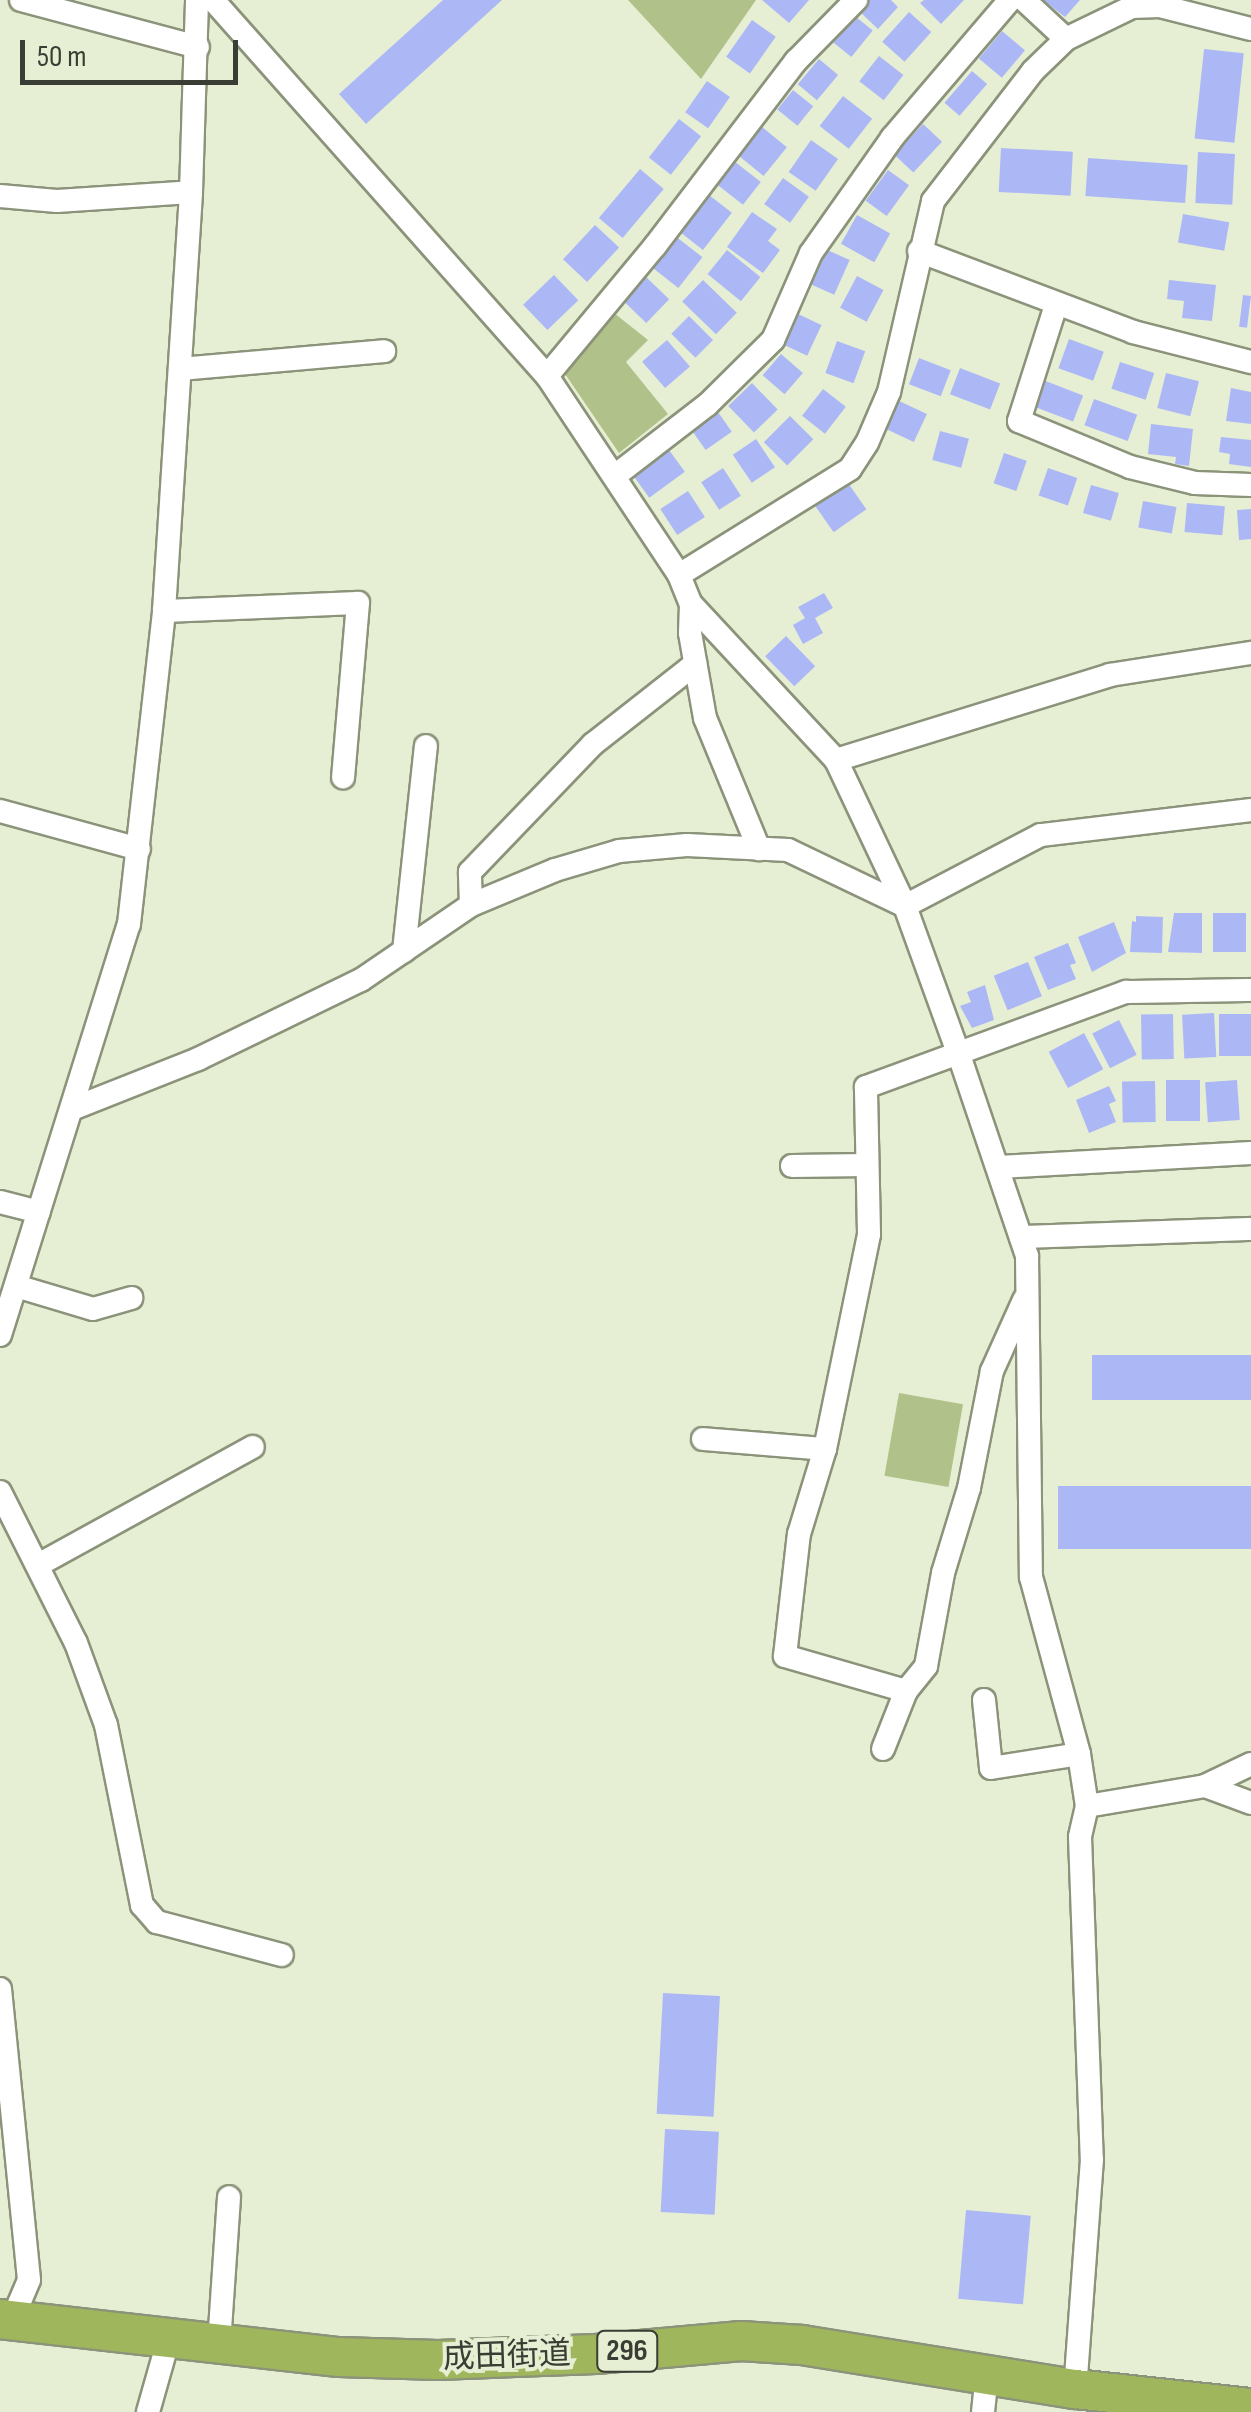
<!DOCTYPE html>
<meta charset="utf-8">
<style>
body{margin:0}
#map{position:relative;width:1251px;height:2412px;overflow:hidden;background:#e6efd4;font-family:"Sofia Sans Condensed","Noto Sans JP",sans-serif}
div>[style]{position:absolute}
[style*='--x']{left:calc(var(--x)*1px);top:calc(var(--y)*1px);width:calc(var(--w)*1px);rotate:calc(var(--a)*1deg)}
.green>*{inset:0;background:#b0c18a;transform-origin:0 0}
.building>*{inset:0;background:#acb8f6;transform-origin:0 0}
.roads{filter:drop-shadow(2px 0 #8b937a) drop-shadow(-2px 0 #8b937a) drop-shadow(0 2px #8b937a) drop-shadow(0 -2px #8b937a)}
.minor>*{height:22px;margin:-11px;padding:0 11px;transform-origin:11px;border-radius:11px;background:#fff}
.trunk>*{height:38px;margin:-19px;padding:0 19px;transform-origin:19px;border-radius:19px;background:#a0b65c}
span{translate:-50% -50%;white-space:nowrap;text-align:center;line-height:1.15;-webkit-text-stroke:8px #e6efd4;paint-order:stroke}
.shield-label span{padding:2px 8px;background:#e6efd4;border:2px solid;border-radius:8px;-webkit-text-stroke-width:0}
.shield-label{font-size:30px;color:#3a3d33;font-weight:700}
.street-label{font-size:32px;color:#3a3d33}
.scale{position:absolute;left:20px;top:40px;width:218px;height:45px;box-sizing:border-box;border:5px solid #3a3d33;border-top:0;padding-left:12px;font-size:30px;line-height:35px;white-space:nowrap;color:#3a3d33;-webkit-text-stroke:8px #e6efd4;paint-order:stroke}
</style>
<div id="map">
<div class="green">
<i style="clip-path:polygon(628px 0,756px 0,701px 79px)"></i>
<i style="clip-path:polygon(614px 313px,648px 340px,626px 362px,668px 414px,619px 453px,563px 371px)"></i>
<i style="left:899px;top:1393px;width:65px;height:84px;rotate:10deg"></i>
</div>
<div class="building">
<i style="clip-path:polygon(443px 0,502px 0,366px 124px,339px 94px)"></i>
<i style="clip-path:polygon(762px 0,809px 0,789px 23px)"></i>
<i style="clip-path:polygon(869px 0,891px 0,898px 7px,878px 29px,859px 11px)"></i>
<i style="clip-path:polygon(924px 0,964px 0,941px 24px,920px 3px)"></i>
<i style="clip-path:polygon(1043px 0,1080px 0,1065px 17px)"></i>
<i style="left:909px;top:12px;width:30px;height:40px;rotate:42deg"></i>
<i style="left:851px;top:13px;width:28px;height:34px;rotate:39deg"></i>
<i style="left:752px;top:20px;width:29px;height:45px;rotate:35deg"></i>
<i style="left:1002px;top:31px;width:30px;height:36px;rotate:40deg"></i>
<i style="left:1204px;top:49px;width:40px;height:90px;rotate:6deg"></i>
<i style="left:879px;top:56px;width:31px;height:32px;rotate:38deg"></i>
<i style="left:819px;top:59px;width:25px;height:33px;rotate:40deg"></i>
<i style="left:972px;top:71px;width:20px;height:42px;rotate:41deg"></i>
<i style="left:707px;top:81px;width:28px;height:38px;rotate:35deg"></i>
<i style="left:793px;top:90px;width:26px;height:25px;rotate:39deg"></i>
<i style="left:843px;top:96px;width:37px;height:38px;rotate:38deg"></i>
<i style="left:679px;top:119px;width:28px;height:49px;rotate:38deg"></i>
<i style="left:923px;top:124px;width:26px;height:42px;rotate:43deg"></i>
<i style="left:762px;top:127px;width:32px;height:37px;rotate:39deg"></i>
<i style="left:811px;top:140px;width:33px;height:39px;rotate:35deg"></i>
<i style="left:1001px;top:148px;width:72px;height:44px;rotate:3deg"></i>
<i style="left:1198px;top:152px;width:37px;height:51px;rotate:3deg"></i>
<i style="left:1088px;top:158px;width:100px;height:38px;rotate:4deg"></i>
<i style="left:734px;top:161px;width:34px;height:29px;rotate:38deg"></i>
<i style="left:640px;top:169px;width:31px;height:64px;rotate:40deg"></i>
<i style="left:888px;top:170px;width:26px;height:38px;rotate:36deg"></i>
<i style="left:783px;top:178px;width:32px;height:32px;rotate:36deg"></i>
<i style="left:709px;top:195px;width:29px;height:47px;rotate:38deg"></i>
<i style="clip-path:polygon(752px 212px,777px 229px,768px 241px,780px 250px,763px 273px,727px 247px)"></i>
<i style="left:1183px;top:214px;width:47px;height:29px;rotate:10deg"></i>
<i style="left:857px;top:215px;width:38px;height:33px;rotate:29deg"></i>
<i style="left:595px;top:225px;width:33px;height:47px;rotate:43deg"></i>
<i style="left:674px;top:235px;width:36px;height:39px;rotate:38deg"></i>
<i style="left:825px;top:249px;width:27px;height:38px;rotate:24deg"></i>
<i style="left:727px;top:250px;width:43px;height:31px;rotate:39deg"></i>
<i style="left:554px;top:275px;width:35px;height:43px;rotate:46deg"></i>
<i style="left:644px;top:275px;width:35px;height:33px;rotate:44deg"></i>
<i style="left:857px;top:276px;width:30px;height:36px;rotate:28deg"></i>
<i style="left:703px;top:280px;width:47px;height:30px;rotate:44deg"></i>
<i style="clip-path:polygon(1169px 280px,1216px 285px,1212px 321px,1182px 318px,1184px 301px,1167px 299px)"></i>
<i style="left:1243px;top:295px;width:8px;height:32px;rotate:7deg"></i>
<i style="left:798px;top:314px;width:26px;height:34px;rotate:25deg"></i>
<i style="left:689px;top:316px;width:34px;height:25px;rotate:45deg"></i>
<i style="left:1069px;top:339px;width:37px;height:31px;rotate:20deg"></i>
<i style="left:667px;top:340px;width:35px;height:33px;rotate:49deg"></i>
<i style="left:837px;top:341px;width:30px;height:34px;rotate:20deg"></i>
<i style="left:781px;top:354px;width:29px;height:28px;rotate:41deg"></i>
<i style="left:919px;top:358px;width:34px;height:28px;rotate:21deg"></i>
<i style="left:1120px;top:362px;width:36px;height:28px;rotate:18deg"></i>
<i style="left:960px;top:368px;width:43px;height:28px;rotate:21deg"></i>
<i style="left:1166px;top:373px;width:34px;height:36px;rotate:14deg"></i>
<i style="left:1043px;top:380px;width:43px;height:28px;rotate:21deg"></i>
<i style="left:752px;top:383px;width:37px;height:33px;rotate:46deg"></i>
<i style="clip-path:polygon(1231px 388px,1251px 392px,1251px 424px,1226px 421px)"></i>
<i style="left:823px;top:389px;width:29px;height:34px;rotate:38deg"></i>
<i style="left:1094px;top:399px;width:46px;height:28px;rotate:20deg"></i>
<i style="left:897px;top:400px;width:33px;height:31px;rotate:25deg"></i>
<i style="left:718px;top:412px;width:24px;height:32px;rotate:55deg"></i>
<i style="left:790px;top:416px;width:33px;height:37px;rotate:45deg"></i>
<i style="clip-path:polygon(1151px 424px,1193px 429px,1189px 466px,1175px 464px,1176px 457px,1148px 454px)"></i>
<i style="left:940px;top:431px;width:30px;height:30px;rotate:15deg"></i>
<i style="clip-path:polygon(1221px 437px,1251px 440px,1251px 467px,1229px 464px,1230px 454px,1219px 452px)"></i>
<i style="left:756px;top:439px;width:34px;height:28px;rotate:56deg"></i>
<i style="left:669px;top:450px;width:27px;height:44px;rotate:54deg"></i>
<i style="left:1004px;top:453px;width:24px;height:32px;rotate:19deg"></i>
<i style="left:723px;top:468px;width:33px;height:26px;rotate:57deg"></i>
<i style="left:1048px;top:468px;width:31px;height:29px;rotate:19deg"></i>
<i style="left:848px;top:483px;width:32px;height:40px;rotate:55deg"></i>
<i style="left:1091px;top:485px;width:29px;height:29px;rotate:16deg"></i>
<i style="left:688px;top:491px;width:31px;height:33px;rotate:57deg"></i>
<i style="left:1143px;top:501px;width:34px;height:27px;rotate:10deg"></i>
<i style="left:1187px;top:503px;width:38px;height:29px;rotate:5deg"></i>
<i style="clip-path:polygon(1251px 509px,1251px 539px,1239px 540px,1237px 510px)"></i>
<i style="clip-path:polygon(824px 593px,833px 608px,815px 618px,823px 633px,803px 644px,793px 625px,805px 618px,798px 607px)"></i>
<i style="left:786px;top:636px;width:42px;height:29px;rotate:46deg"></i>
<i style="clip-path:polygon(1174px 913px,1202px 913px,1202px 953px,1168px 952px)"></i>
<i style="left:1213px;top:913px;width:33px;height:39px"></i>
<i style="clip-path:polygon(1136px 916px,1163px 917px,1162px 953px,1130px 952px,1132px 921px,1136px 922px)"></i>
<i style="clip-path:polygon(1114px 922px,1126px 953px,1092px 972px,1078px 937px)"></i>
<i style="clip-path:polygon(1068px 943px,1076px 963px,1070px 965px,1076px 979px,1048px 990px,1034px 957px)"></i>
<i style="left:1028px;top:962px;width:37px;height:37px;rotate:68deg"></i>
<i style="clip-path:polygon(985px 985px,994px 1020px,972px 1028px,960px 1006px,971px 1002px,967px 992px)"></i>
<i style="left:1214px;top:1013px;width:44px;height:32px;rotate:87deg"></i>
<i style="left:1173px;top:1014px;width:45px;height:32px;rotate:89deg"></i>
<i style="left:1251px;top:1014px;width:42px;height:32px;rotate:90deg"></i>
<i style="left:1119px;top:1020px;width:39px;height:30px;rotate:63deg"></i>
<i style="left:1084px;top:1033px;width:41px;height:40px;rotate:62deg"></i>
<i style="left:1166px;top:1080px;width:34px;height:41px"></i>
<i style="left:1237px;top:1080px;width:40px;height:32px;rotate:86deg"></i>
<i style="left:1155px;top:1081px;width:41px;height:33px;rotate:89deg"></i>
<i style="clip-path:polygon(1109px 1086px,1116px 1101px,1109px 1104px,1116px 1122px,1089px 1133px,1076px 1100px)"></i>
<i style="left:1251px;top:1355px;width:45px;height:159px;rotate:90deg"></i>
<i style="left:1251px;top:1486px;width:63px;height:193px;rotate:90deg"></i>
<i style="left:663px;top:1993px;width:57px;height:121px;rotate:3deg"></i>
<i style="left:665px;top:2129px;width:54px;height:83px;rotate:3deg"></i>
<i style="left:966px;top:2210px;width:65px;height:89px;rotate:5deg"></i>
</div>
<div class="roads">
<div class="minor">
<i style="--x:21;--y:0;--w:183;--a:14.9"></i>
<i style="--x:213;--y:0;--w:503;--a:48.39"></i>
<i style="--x:547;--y:376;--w:239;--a:56.4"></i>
<i style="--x:679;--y:575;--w:31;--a:68"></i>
<i style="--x:691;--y:604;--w:213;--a:47.1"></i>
<i style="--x:836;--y:760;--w:161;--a:64.7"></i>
<i style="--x:905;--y:906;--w:158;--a:70.1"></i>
<i style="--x:959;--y:1055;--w:212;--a:71.3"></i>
<i style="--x:1027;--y:1256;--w:321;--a:89.3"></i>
<i style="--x:1031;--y:1577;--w:183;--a:74.8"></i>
<i style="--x:1079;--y:1754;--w:53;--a:81.3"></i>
<i style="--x:1087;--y:1806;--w:32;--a:103"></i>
<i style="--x:1080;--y:1837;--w:322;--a:87.9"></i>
<i style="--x:1092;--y:2159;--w:231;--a:94.2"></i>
<i style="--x:1024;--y:0;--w:57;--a:42.9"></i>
<i style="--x:0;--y:196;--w:57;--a:5"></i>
<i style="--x:57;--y:201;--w:134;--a:-3.8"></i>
<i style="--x:919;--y:251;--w:229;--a:20.7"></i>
<i style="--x:1133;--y:332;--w:122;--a:14.3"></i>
<i style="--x:1056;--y:305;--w:122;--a:107.7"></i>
<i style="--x:1019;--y:421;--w:120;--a:22.5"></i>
<i style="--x:1130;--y:467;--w:67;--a:13.8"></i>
<i style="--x:1195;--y:483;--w:56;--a:2"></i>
<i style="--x:180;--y:369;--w:205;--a:-5"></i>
<i style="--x:547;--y:376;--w:169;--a:-50.3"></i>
<i style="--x:655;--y:246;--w:233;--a:-52.7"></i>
<i style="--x:796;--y:61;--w:86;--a:-45.5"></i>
<i style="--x:616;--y:475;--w:115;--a:-37.6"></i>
<i style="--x:707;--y:405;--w:93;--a:-44.6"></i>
<i style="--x:773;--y:340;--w:95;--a:-66.4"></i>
<i style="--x:811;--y:253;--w:141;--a:-54.8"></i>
<i style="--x:892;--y:138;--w:182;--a:-49.5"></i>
<i style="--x:679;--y:575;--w:201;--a:-31.8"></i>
<i style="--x:850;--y:469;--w:31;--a:-57"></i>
<i style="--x:867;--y:443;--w:56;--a:-66.7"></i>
<i style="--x:889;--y:392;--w:196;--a:-77"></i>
<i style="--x:933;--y:201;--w:164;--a:-52.4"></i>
<i style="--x:1033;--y:71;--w:46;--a:-44.1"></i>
<i style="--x:1066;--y:39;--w:73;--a:-25.9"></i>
<i style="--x:1132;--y:7;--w:28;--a:-2"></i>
<i style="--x:1160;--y:6;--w:94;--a:14.2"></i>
<i style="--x:691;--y:604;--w:29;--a:92"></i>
<i style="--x:690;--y:633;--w:86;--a:80"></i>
<i style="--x:705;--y:718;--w:142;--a:67.6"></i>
<i style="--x:164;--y:611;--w:194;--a:-2.4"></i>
<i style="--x:358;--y:603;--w:175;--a:94.9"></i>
<i style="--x:836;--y:760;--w:287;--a:-17.2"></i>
<i style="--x:1110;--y:675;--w:143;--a:-8.9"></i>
<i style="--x:0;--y:811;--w:144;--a:15.3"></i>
<i style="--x:471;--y:905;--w:33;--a:-92"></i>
<i style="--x:470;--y:872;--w:178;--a:-46.1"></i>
<i style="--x:593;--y:744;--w:130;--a:-38.1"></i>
<i style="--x:404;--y:951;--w:206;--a:-83.9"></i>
<i style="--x:72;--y:1109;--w:136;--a:-21.6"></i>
<i style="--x:198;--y:1059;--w:181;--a:-25.9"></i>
<i style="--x:361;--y:980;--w:133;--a:-34.3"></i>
<i style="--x:471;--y:905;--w:91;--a:-22.6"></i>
<i style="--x:555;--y:870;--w:67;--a:-16.5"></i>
<i style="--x:619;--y:851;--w:68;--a:-5"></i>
<i style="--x:687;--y:845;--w:101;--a:2.8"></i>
<i style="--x:788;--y:850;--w:130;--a:25.6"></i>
<i style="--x:905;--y:906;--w:153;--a:-27.6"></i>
<i style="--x:1041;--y:835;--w:211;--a:-6.8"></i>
<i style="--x:792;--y:1166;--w:75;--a:-0.8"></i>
<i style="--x:999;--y:1167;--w:252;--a:-3.2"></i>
<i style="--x:0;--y:1202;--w:40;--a:14.4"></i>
<i style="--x:1021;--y:1237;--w:230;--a:-2"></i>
<i style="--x:16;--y:1286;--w:80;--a:16.6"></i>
<i style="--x:93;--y:1309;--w:40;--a:-16"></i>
<i style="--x:0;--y:1335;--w:431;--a:-72.6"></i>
<i style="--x:129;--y:924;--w:315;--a:-83.6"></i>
<i style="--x:164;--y:611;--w:420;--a:-86.3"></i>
<i style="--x:191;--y:192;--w:192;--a:-88.2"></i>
<i style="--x:703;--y:1439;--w:122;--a:4.7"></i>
<i style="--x:0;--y:1492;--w:169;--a:63.3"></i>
<i style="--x:76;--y:1643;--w:87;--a:69.9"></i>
<i style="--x:106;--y:1725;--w:184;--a:78.7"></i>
<i style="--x:142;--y:1905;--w:23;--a:49"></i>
<i style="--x:157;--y:1922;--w:129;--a:14.8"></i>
<i style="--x:38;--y:1565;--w:245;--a:-28.8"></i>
<i style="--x:906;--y:1691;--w:126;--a:-163.9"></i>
<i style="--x:785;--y:1656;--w:123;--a:-83.5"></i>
<i style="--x:799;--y:1534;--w:89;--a:-73"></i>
<i style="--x:825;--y:1449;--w:219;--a:-78.4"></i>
<i style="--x:869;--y:1234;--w:147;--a:-91.2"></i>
<i style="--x:866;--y:1087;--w:277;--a:-20.1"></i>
<i style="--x:1126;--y:992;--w:125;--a:-0.9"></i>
<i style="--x:984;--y:1700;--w:68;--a:84.1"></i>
<i style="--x:991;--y:1768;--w:89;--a:-9"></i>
<i style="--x:883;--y:1749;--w:62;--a:-68.4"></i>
<i style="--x:906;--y:1691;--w:32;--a:-51"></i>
<i style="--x:926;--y:1666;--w:95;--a:-79.6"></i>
<i style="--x:943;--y:1573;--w:89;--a:-73"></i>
<i style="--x:969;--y:1488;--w:119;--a:-78.9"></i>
<i style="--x:992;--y:1371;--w:78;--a:-65.7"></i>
<i style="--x:1205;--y:1786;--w:51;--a:-25.6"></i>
<i style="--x:1087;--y:1806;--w:120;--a:-9.6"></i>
<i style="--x:1205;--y:1786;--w:49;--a:20.3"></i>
<i style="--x:0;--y:1989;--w:292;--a:84.3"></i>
<i style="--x:29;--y:2280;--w:43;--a:113"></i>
<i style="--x:219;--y:2344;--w:147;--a:-86.1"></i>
<i style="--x:148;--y:2412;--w:77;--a:-74.2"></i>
<i style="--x:983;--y:2412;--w:37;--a:-84"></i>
</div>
<div class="trunk">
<i style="--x:0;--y:2319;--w:341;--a:6.4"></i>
<i style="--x:339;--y:2357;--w:99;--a:1.7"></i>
<i style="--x:438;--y:2360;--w:158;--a:-2.2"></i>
<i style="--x:596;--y:2354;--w:146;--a:-5.1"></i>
<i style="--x:741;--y:2341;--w:61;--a:3.8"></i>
<i style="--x:802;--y:2345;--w:277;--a:9.2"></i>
<i style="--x:1075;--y:2389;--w:177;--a:6.2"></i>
</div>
</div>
<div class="shield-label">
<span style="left:627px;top:2351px">296</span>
</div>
<div class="street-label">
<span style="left:507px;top:2357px;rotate:-2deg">成田街道</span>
</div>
<div class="scale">50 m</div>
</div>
